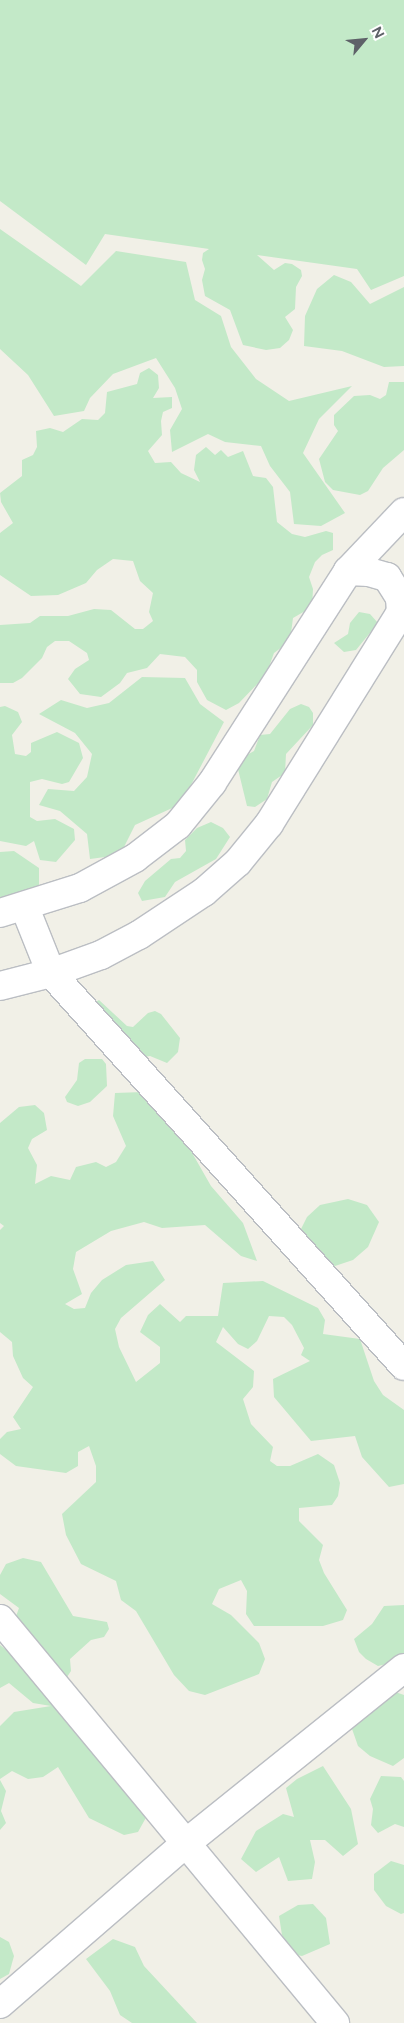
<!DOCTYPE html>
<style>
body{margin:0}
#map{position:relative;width:404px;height:2023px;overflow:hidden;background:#f1f0e7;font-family:Figtree,sans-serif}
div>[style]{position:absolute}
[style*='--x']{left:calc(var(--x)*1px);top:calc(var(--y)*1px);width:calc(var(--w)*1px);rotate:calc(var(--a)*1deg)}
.green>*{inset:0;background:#c3e9c8}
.roads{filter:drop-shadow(1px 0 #bbbec3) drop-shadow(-1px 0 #bbbec3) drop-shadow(0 1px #bbbec3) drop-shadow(0 -1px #bbbec3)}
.minor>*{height:28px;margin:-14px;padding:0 14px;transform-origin:14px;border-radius:14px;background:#fff}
.secondary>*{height:28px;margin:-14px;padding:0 14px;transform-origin:14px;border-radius:14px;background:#fff}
span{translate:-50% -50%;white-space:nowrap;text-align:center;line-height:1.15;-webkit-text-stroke:5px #fff;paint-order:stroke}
.north{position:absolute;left:339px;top:15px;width:50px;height:50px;-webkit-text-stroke:4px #fff;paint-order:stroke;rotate:62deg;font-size:14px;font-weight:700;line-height:20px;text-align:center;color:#5e6168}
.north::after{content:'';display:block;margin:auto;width:18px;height:22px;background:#5e6168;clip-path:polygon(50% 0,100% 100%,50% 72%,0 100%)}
</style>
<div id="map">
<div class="green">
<i style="clip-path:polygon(0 0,404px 0,404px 276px,371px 290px,357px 269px,257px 255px,274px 270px,285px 263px,292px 264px,301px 270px,302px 276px,296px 287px,295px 309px,285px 317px,293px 330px,289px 340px,280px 348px,266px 350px,243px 345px,230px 310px,205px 296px,202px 280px,205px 269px,202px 260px,203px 253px,209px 249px,105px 234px,86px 265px,0 201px)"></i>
<i style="clip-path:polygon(0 229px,81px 286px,116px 251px,186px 262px,195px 300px,221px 316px,231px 347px,256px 379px,289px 401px,352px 386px,319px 419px,303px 453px,345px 513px,321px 526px,294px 524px,290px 492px,270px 466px,261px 446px,225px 442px,208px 434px,172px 452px,170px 430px,182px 409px,175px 388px,156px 358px,113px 374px,90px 398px,84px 411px,54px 416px,28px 375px,0 349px)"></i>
<i style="clip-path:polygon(334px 275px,351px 282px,370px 304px,404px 287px,404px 366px,384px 367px,342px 351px,304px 346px,305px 316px,317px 289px)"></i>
<i style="clip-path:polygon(149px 368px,158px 375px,159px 388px,153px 398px,172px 397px,172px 408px,163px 412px,161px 421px,162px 435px,148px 451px,155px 463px,171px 462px,181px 473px,200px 482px,194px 470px,196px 455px,206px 447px,215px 455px,221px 450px,228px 457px,243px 451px,253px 476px,266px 478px,273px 487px,277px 522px,292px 534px,305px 537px,326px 531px,333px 533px,333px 550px,322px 555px,315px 562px,309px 577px,313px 589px,312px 607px,293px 618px,290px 641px,274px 653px,266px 675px,239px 703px,226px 710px,207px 700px,197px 682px,197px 670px,185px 657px,160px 654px,147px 668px,127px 673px,120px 683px,101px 697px,80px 694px,68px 679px,75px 669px,89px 660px,87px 653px,69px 641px,55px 641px,47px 647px,42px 658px,22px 678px,13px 683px,0 683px,0 625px,30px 623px,40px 616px,68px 616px,94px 609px,111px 610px,135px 629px,143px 629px,153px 621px,149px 612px,153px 593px,140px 581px,133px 561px,113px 559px,97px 570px,86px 583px,58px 595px,31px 596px,0 575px,0 533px,13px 523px,1px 502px,0 493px,22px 476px,22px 460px,33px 455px,37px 447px,36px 431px,50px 428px,63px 432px,82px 419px,98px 420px,105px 413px,107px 392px,137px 384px,140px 373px)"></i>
<i style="clip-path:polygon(389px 382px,404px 382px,404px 450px,383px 468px,368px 491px,360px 495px,333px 490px,325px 482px,319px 459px,338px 431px,334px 425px,334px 415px,354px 396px,370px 395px,380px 399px,386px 395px)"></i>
<i style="clip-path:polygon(359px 612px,370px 614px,378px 623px,356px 650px,344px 652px,334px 643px,348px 634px,350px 623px)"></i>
<i style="clip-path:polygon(142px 677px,185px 678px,200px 704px,224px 722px,181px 804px,135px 825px,120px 855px,90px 859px,87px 834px,60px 811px,39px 805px,48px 789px,74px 791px,87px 777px,92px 754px,75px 733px,39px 714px,61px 700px,87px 708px,109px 703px)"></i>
<i style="clip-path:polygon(301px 704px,309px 707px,313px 713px,313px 725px,286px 754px,285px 773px,272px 782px,267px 799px,255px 807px,247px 806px,236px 761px,254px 751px,260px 735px,270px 734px,290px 709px)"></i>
<i style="clip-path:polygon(5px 706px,18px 712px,22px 722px,12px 735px,15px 754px,26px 756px,31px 752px,31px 743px,57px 732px,79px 743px,83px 758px,69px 782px,62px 784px,42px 779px,30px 782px,30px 817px,37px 821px,55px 819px,74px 829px,75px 840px,56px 862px,40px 860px,34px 841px,26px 846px,0 841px,0 707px)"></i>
<i style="clip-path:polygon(211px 822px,223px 828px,230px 837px,216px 859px,175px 882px,165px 897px,142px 901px,138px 893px,145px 881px,171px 859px,180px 858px,186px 851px,185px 840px,197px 828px)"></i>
<i style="clip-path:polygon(14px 851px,39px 868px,39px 887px,0 904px,0 852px)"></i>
<i style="clip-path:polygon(99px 1000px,127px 1026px,133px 1027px,148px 1013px,155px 1011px,161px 1014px,180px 1038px,178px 1052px,167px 1063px,150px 1056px,139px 1058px,94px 1003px)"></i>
<i style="clip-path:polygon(85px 1059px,102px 1059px,106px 1064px,107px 1086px,90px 1102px,78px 1106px,67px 1102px,65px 1097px,77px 1080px,79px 1063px)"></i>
<i style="clip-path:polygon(143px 1092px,179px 1130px,211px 1186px,243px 1223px,257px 1261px,241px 1256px,205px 1225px,162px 1228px,144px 1222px,111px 1231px,76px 1252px,73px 1269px,82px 1294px,65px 1304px,74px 1309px,85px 1308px,91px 1293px,102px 1280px,126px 1265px,153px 1261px,165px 1280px,121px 1318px,115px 1329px,119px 1347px,136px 1382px,160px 1363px,160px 1347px,140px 1332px,148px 1315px,160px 1304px,180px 1322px,186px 1316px,218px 1316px,223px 1283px,263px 1281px,318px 1308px,325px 1320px,323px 1334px,360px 1339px,374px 1381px,383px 1395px,404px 1410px,404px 1484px,389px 1487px,362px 1457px,355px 1436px,311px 1441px,274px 1397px,273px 1379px,310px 1361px,301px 1355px,304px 1348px,292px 1325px,284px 1317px,269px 1316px,257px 1341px,248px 1349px,238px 1344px,223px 1327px,216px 1342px,254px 1371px,253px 1387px,243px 1399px,251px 1424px,273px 1447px,270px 1461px,277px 1466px,290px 1466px,318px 1454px,334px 1465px,340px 1483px,338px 1496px,332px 1505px,299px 1508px,299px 1521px,323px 1545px,319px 1560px,324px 1573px,347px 1610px,343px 1620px,323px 1626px,254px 1626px,246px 1614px,247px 1591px,241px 1580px,219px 1589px,212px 1604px,231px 1615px,259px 1643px,265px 1659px,259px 1674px,205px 1695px,189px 1691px,174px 1675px,136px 1611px,121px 1600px,116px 1581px,81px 1564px,66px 1535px,62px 1514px,96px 1482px,96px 1466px,89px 1446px,78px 1452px,78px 1466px,66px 1473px,16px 1466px,0 1454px,0 1439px,7px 1432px,21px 1429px,13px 1417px,33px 1387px,23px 1378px,13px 1356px,12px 1342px,0 1332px,0 1230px,4px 1226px,0 1223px,0 1123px,19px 1107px,35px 1105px,44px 1113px,47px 1130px,32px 1139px,28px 1148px,37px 1165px,35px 1184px,51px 1176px,70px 1180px,76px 1167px,96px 1162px,106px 1167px,116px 1162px,126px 1146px,113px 1116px,115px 1093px)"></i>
<i style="clip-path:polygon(348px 1199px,367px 1205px,379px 1222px,368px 1247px,353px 1260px,335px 1266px,325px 1264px,305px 1244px,301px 1229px,307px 1217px,320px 1205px)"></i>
<i style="clip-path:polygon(23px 1558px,41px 1562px,73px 1616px,107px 1622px,109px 1629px,104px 1637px,91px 1640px,70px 1659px,71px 1671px,65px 1680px,15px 1619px,19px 1608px,0 1594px,0 1575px,6px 1564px)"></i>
<i style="clip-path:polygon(404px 1605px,404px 1660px,378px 1666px,366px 1659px,359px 1652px,354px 1639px,372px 1624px,384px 1606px)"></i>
<i style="clip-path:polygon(0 1645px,56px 1690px,53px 1706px,65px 1710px,148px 1814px,138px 1832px,124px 1835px,89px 1818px,58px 1767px,43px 1777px,28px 1779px,12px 1771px,0 1779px,0 1726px,14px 1712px,51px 1706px,33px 1703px,9px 1683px,0 1688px)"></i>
<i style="clip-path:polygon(381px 1687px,404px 1695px,404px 1758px,393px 1766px,370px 1756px,358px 1746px,351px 1726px)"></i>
<i style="clip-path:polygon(323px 1766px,351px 1809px,358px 1844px,343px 1856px,325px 1840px,310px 1840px,315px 1862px,312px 1879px,288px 1881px,279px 1857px,256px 1872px,241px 1859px,256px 1831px,283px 1814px,294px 1817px,286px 1788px,297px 1779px)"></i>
<i style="clip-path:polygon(381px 1776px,401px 1777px,404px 1781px,404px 1827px,395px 1824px,378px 1833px,371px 1825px,373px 1809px,370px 1799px)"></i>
<i style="clip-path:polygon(0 1780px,6px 1791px,1px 1811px,6px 1823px,0 1830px)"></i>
<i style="clip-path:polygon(391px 1861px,404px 1865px,404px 1913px,401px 1914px,386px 1906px,374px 1890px,374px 1874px)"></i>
<i style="clip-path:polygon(313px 1904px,326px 1918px,330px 1944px,302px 1956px,291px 1954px,282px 1935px,279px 1916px,298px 1905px)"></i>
<i style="clip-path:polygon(0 1937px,9px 1942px,14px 1956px,9px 1974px,0 1979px)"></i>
<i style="clip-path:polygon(113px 1939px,135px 1947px,144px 1966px,197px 2023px,132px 2023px,120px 2015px,110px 1991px,86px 1959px)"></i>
</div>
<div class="roads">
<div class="minor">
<i style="--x:348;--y:571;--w:21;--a:3"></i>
<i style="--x:369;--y:572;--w:19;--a:16"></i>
<i style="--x:387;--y:577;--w:25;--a:58"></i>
<i style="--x:400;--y:598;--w:14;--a:86"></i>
<i style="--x:25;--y:908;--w:70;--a:68.2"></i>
<i style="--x:51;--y:973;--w:528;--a:48.07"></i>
<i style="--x:0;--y:913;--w:84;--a:-17.4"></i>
<i style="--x:80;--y:888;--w:63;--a:-28.6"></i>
<i style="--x:135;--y:858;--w:54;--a:-37.5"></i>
<i style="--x:178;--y:825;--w:54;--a:-51"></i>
<i style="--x:212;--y:783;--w:252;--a:-57.3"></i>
<i style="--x:348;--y:571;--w:81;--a:-46.5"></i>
<i style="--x:0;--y:986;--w:53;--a:-14.3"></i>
<i style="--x:51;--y:973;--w:53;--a:-19.8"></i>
<i style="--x:101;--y:955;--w:43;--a:-27.8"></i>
<i style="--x:139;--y:935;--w:78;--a:-33.5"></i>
<i style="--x:204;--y:892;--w:45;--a:-41.4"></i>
<i style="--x:238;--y:862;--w:49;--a:-50.8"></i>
<i style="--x:269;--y:824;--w:256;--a:-58.1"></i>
<i style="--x:0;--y:1619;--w:525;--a:50.33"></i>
</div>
<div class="secondary">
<i style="--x:0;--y:2004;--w:245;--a:-40.9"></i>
<i style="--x:185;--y:1844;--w:281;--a:-38.8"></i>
</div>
</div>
<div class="north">N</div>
</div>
